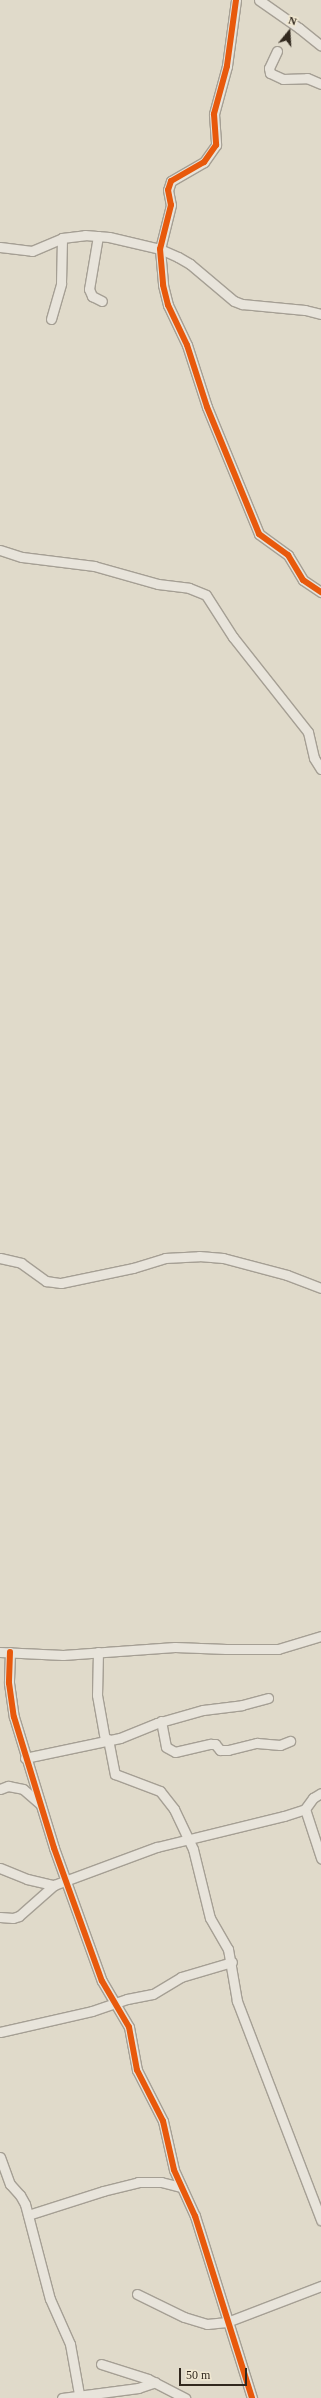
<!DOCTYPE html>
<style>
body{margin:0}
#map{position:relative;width:321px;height:2398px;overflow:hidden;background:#e0daca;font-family:Georgia,serif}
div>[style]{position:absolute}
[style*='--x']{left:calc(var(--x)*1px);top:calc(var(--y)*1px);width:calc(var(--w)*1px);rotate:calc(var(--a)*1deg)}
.roads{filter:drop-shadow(1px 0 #a59f94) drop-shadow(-1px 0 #a59f94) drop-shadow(0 1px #a59f94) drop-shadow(0 -1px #a59f94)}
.minor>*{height:9px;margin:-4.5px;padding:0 4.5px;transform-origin:4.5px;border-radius:4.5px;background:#e8e4db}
.cycleway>*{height:6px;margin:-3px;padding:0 3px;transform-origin:3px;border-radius:3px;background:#e8590c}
span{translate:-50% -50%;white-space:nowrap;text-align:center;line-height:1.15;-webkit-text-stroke:3px #f1e8d1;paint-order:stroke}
.north{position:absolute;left:269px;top:12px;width:40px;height:40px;-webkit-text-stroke:3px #f1e8d1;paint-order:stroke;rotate:18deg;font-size:11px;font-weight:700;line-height:16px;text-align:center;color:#31281e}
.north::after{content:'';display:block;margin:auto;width:14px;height:18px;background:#31281e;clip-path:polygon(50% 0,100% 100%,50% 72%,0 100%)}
.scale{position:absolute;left:179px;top:2368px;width:68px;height:18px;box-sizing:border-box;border:2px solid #31281e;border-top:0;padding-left:5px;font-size:12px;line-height:14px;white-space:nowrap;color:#31281e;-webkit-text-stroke:3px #f1e8d1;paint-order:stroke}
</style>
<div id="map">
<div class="roads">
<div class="minor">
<i style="--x:236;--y:0;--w:67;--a:97.8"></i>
<i style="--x:227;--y:66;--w:50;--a:105.2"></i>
<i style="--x:214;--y:114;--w:31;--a:86"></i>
<i style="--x:216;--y:145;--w:21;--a:125"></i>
<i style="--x:204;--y:162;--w:38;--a:150"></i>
<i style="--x:171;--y:181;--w:9;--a:108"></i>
<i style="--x:168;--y:190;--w:15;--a:79"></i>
<i style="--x:171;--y:205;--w:45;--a:104"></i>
<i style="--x:160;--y:249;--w:36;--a:85"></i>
<i style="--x:163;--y:285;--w:21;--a:76"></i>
<i style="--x:168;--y:305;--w:44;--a:64.6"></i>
<i style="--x:187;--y:345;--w:65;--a:72.1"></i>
<i style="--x:207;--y:407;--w:137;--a:67.7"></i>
<i style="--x:259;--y:534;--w:36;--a:36"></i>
<i style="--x:288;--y:555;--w:29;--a:59"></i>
<i style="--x:303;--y:580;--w:22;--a:34"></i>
<i style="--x:259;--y:0;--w:49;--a:35"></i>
<i style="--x:299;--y:28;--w:28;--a:39"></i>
<i style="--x:277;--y:51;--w:19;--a:115"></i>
<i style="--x:269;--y:68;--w:5;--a:79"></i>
<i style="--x:270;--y:73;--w:14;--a:25"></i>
<i style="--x:283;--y:79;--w:24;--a:-2"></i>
<i style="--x:307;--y:78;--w:15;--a:23"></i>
<i style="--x:98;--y:236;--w:54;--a:99.6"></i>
<i style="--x:89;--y:289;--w:8;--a:67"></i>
<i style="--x:92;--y:296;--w:11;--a:27"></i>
<i style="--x:0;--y:247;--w:32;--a:7"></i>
<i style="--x:32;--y:251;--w:33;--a:-23"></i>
<i style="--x:62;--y:238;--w:23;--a:-7"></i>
<i style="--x:85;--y:235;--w:24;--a:5"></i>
<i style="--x:109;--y:237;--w:52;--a:13.2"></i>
<i style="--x:160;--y:249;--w:20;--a:24"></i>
<i style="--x:178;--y:257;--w:14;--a:30"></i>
<i style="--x:190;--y:264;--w:57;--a:40.1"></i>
<i style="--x:234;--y:301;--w:9;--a:21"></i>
<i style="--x:242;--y:304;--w:63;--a:5.4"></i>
<i style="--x:305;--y:310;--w:16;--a:14"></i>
<i style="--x:51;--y:319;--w:37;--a:-74"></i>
<i style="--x:61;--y:283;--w:45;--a:-88.7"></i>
<i style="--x:0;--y:550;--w:23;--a:18"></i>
<i style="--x:22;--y:557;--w:73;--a:7.1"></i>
<i style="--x:94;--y:566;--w:66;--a:15.7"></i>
<i style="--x:158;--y:584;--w:31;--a:7"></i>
<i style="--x:189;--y:588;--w:18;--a:22"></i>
<i style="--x:206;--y:595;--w:50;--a:57.3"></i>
<i style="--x:233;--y:637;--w:121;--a:51.7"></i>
<i style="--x:308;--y:732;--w:27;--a:77"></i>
<i style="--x:314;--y:758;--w:13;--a:58"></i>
<i style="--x:0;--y:1258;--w:22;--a:13"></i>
<i style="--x:21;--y:1263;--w:31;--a:36"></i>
<i style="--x:46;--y:1281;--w:15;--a:8"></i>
<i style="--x:61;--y:1283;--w:74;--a:-11.8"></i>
<i style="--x:133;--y:1268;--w:34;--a:-17"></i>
<i style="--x:165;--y:1258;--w:34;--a:-3"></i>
<i style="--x:199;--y:1256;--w:24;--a:5"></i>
<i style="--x:223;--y:1258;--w:66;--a:14.9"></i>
<i style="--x:287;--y:1275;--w:36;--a:21"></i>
<i style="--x:0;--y:1652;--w:63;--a:2.7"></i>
<i style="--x:63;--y:1655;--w:112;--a:-4.1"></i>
<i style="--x:175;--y:1647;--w:51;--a:2.2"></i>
<i style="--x:226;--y:1649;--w:52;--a:0"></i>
<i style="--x:278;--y:1649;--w:45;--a:-16.8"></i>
<i style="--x:10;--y:1652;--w:31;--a:92"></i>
<i style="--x:9;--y:1683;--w:34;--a:82"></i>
<i style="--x:14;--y:1717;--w:137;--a:73"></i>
<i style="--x:54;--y:1848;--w:141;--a:70.2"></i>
<i style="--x:102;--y:1981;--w:53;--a:59.6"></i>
<i style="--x:129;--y:2027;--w:44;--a:79.5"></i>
<i style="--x:137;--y:2070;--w:57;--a:63"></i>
<i style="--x:163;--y:2121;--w:50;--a:77.3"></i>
<i style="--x:174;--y:2170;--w:51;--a:65.5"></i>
<i style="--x:195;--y:2216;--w:191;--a:72.6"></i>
<i style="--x:98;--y:1652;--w:43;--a:91.3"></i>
<i style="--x:97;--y:1695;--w:46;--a:79.9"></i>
<i style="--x:161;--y:1721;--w:26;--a:79"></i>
<i style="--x:166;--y:1747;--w:10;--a:29"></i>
<i style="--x:175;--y:1752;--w:37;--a:-13"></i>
<i style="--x:211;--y:1744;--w:4;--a:0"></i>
<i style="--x:215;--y:1744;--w:8;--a:50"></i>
<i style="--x:220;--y:1750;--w:8;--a:0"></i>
<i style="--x:228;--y:1750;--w:30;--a:-14"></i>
<i style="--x:257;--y:1743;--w:23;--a:5"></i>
<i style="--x:280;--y:1745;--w:11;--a:-22"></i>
<i style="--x:108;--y:1739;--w:36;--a:79"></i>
<i style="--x:115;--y:1774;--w:48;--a:20.7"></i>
<i style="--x:160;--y:1791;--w:23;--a:52"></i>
<i style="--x:174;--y:1809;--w:44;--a:64.6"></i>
<i style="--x:193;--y:1849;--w:71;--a:76.2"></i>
<i style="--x:210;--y:1918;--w:36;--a:60"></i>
<i style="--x:228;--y:1949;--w:53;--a:80.2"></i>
<i style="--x:237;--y:2001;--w:235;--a:69"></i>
<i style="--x:25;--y:1758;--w:97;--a:-11.9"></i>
<i style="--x:120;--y:1738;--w:40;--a:-22"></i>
<i style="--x:157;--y:1723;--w:48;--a:-15.8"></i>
<i style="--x:203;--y:1710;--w:39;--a:-7"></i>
<i style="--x:242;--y:1705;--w:27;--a:-15"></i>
<i style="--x:0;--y:1789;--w:9;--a:-21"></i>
<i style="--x:8;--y:1786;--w:15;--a:11"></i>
<i style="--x:23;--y:1789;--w:23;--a:41"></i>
<i style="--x:305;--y:1809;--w:52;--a:71.9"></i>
<i style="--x:0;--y:1868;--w:29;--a:22"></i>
<i style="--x:27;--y:1879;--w:28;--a:13"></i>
<i style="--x:0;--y:1917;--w:13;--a:4"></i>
<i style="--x:13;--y:1918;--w:6;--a:-18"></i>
<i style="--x:19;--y:1916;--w:47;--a:-41.5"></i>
<i style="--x:54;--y:1885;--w:110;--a:-20.3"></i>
<i style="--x:157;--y:1847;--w:131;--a:-13.7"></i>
<i style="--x:284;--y:1816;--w:22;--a:-18"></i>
<i style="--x:305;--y:1809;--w:14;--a:-54"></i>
<i style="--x:313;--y:1798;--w:9;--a:-32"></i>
<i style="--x:0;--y:2032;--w:94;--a:-12.9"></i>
<i style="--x:92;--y:2011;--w:37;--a:-19"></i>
<i style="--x:127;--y:1999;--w:26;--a:-11"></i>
<i style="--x:153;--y:1994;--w:33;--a:-31"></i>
<i style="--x:181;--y:1977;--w:53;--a:-16.4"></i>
<i style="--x:0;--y:2157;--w:29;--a:70"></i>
<i style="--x:10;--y:2184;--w:15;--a:48"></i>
<i style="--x:20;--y:2195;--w:10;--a:61"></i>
<i style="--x:25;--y:2204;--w:98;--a:75.3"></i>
<i style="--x:50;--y:2299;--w:49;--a:66"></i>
<i style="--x:70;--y:2344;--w:51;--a:79.8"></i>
<i style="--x:28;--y:2215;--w:79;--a:-17.7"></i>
<i style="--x:103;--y:2191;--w:36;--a:-14"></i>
<i style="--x:138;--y:2182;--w:23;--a:0"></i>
<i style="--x:161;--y:2182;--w:21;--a:14"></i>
<i style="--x:137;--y:2294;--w:52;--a:26.1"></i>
<i style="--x:184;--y:2317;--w:24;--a:17"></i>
<i style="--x:207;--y:2324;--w:20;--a:-6"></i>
<i style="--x:227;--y:2322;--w:101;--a:-21"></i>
<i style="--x:101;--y:2364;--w:49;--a:17.7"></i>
<i style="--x:148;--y:2379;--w:42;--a:27.2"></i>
<i style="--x:62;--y:2398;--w:77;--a:-7.5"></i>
<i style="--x:138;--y:2388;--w:18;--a:-19"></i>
</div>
</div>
<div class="cycleway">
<i style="--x:236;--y:0;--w:67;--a:97.8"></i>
<i style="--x:227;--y:66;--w:50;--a:105.2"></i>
<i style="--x:214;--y:114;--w:31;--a:86"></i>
<i style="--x:216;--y:145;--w:21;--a:125"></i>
<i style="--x:204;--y:162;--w:38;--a:150"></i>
<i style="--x:171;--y:181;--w:9;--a:108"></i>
<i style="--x:168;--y:190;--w:15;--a:79"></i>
<i style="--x:171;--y:205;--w:45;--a:104"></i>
<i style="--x:160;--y:249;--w:36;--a:85"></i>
<i style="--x:163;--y:285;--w:21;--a:76"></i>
<i style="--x:168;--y:305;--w:44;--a:64.6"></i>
<i style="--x:187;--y:345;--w:65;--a:72.1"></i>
<i style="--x:207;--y:407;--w:137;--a:67.7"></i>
<i style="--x:259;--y:534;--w:36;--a:36"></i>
<i style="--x:288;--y:555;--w:29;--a:59"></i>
<i style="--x:303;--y:580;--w:22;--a:34"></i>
<i style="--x:10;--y:1652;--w:31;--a:92"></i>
<i style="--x:9;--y:1683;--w:34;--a:82"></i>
<i style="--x:14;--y:1717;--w:137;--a:73"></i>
<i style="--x:54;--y:1848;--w:141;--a:70.2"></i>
<i style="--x:102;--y:1981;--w:53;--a:59.6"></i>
<i style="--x:129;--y:2027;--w:44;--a:79.5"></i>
<i style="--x:137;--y:2070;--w:57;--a:63"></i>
<i style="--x:163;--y:2121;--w:50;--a:77.3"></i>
<i style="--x:174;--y:2170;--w:51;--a:65.5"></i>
<i style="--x:195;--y:2216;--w:191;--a:72.6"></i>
</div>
<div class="north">N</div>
<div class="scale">50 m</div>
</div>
